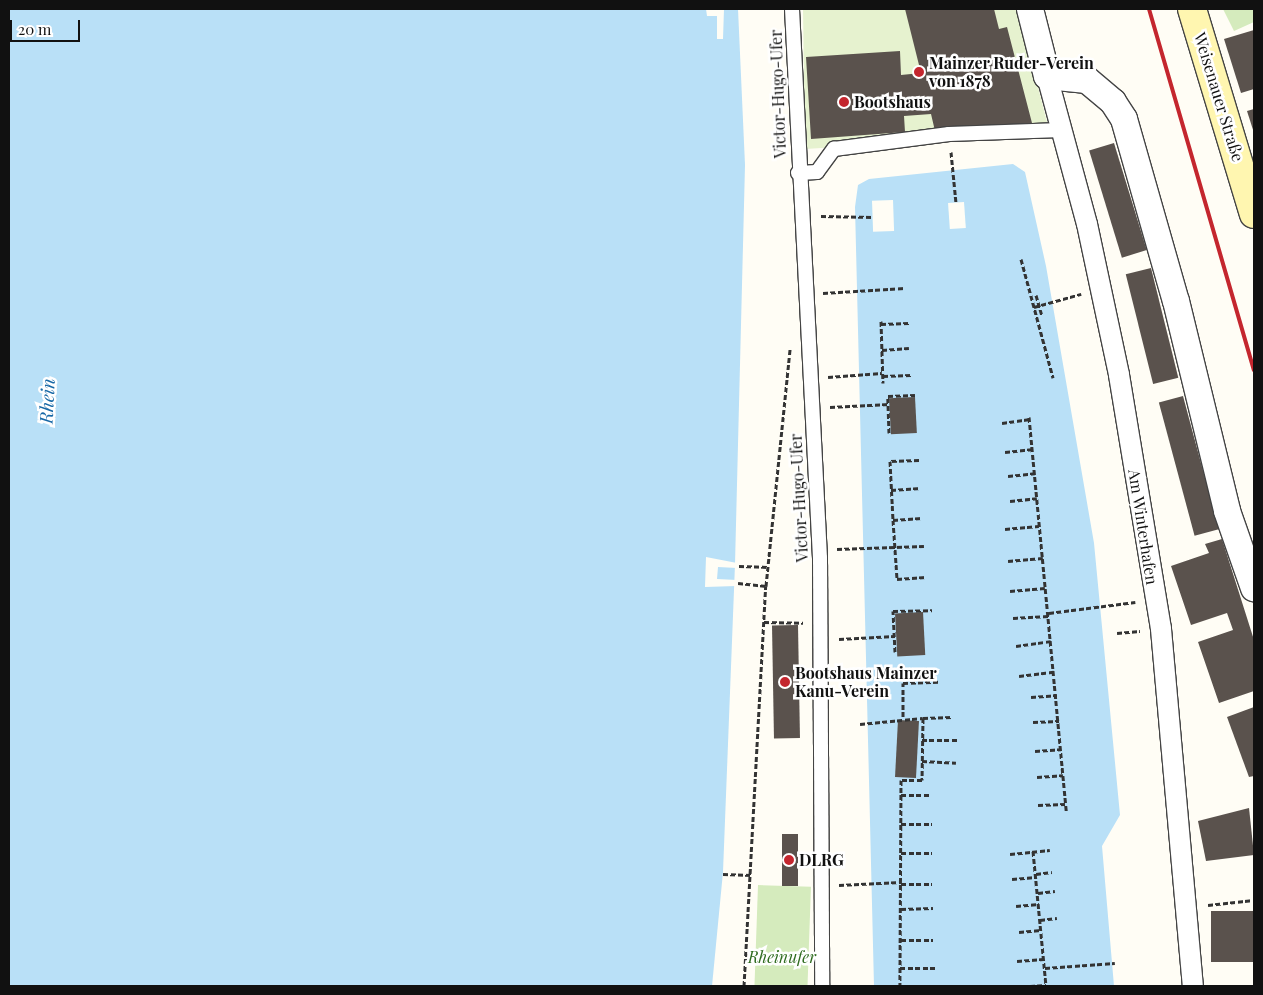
<!DOCTYPE html>
<meta charset="utf-8">
<style>
body{margin:0}
#map{position:relative;width:1263px;height:995px;overflow:hidden;background:#fffdf5;font-family:"Playfair Display",serif}
div>[style]{position:absolute}
[style*='--x']{left:calc(var(--x)*1px);top:calc(var(--y)*1px);width:calc(var(--w)*1px);rotate:calc(var(--a)*1deg)}
.green>*{inset:0;background:#d5ebbd;transform-origin:0 0}
.pitch>*{inset:0;background:#e6f2cf}
.water>*{inset:0;background:#b9e0f7}
.pier>*{inset:0;background:#fffdf5;transform-origin:0 0}
.building>*{inset:0;background:#5a524d;transform-origin:0 0}
.path>*{height:3px;margin-top:-1.5px;transform-origin:0;background:repeating-linear-gradient(90deg,#333 0 5px,transparent 0 7.5px)}
.roads{filter:drop-shadow(1px 0 #444) drop-shadow(-1px 0 #444) drop-shadow(0 1px #444) drop-shadow(0 -1px #444)}
.service>*{height:14px;margin:-7px;padding:0 7px;transform-origin:7px;border-radius:7px;background:#fff}
.pedestrian>*{height:20px;margin:-10px;padding:0 10px;transform-origin:10px;border-radius:10px;background:#fff}
.minor>*{height:26px;margin:-13px;padding:0 13px;transform-origin:13px;border-radius:13px;background:#fff}
.secondary>*{height:28px;margin:-14px;padding:0 14px;transform-origin:14px;border-radius:14px;background:#fff6b0}
.rail>*{height:4px;margin:-2px;padding:0 2px;transform-origin:2px;border-radius:2px;background:#c4262e}
.dots>*{width:14px;height:14px;translate:-50% -50%;box-sizing:border-box;border:2px solid #fff;border-radius:50%}
span{translate:-50% -50%;white-space:nowrap;text-align:center;line-height:1.15;-webkit-text-stroke:5px #fff;paint-order:stroke}
.poi-label{font-size:16px;color:#111;font-weight:700}
.left{translate:0 -50%;text-align:left}
.street-label{font-size:16px;color:#111}
.park-label{font-size:16px;color:#2f6b1f;font-style:italic}
.water-label{font-size:18px;color:#1768a6;font-style:italic}
.frame{position:absolute;inset:0;border:10px solid #111;pointer-events:none}
.scale{position:absolute;left:10px;top:20px;width:70px;height:22px;box-sizing:border-box;border:2px solid #111;border-top:0;padding-left:6px;font-size:15px;line-height:18px;white-space:nowrap;color:#111;-webkit-text-stroke:4px #fff;paint-order:stroke}
</style>
<div id="map">
<div class="green">
<i style="clip-path:polygon(1223px 9px,1254px 9px,1254px 22px,1234px 31px)"></i>
<i style="left:758px;top:885px;width:53px;height:101px;rotate:2deg"></i>
</div>
<div class="pitch">
<i style="clip-path:polygon(803px 9px,1018px 9px,1050px 134px,805px 149px)"></i>
</div>
<div class="water">
<i style="clip-path:polygon(9px 9px,738px 9px,745px 165px,735px 564px,723px 872px,712px 986px,9px 986px)"></i>
<i style="clip-path:polygon(1013px 164px,1025px 172px,1046px 266px,1094px 543px,1120px 815px,1102px 846px,1114px 986px,874px 986px,855px 207px,858px 185px,869px 179px)"></i>
</div>
<div class="pier">
<i style="clip-path:polygon(706px 9px,724px 9px,723px 39px,717px 39px,717px 16px,707px 16px)"></i>
<i style="left:893px;top:200px;width:31px;height:21px;rotate:88deg"></i>
<i style="left:964px;top:202px;width:26px;height:16px;rotate:86deg"></i>
<i style="clip-path:polygon(706px 557px,737px 563px,737px 568px,718px 567px,717px 579px,737px 580px,736px 586px,705px 587px)"></i>
</div>
<div class="building">
<i style="clip-path:polygon(905px 9px,994px 9px,999px 29px,1007px 27px,1032px 123px,935px 131px,931px 114px,904px 116px,905px 132px,811px 139px,806px 57px,900px 51px,901px 75px,921px 73px)"></i>
<i style="clip-path:polygon(1254px 30px,1254px 89px,1241px 93px,1224px 39px)"></i>
<i style="clip-path:polygon(1254px 109px,1254px 133px,1247px 111px)"></i>
<i style="left:1114px;top:143px;width:112px;height:26px;rotate:73deg"></i>
<i style="left:1151px;top:268px;width:113px;height:26px;rotate:76deg"></i>
<i style="left:1183px;top:396px;width:138px;height:25px;rotate:75deg"></i>
<i style="left:915px;top:397px;width:36px;height:26px;rotate:87deg"></i>
<i style="clip-path:polygon(1222px 539px,1254px 640px,1254px 691px,1219px 703px,1198px 642px,1233px 630px,1227px 613px,1191px 625px,1171px 566px,1209px 553px,1205px 544px)"></i>
<i style="left:923px;top:612px;width:43px;height:28px;rotate:87deg"></i>
<i style="left:798px;top:625px;width:113px;height:26px;rotate:89deg"></i>
<i style="clip-path:polygon(1254px 707px,1254px 776px,1249px 777px,1227px 717px)"></i>
<i style="left:898px;top:720px;width:21px;height:57px;rotate:3deg"></i>
<i style="clip-path:polygon(1249px 808px,1254px 855px,1206px 861px,1198px 821px)"></i>
<i style="left:782px;top:834px;width:16px;height:52px"></i>
<i style="left:1254px;top:911px;width:51px;height:43px;rotate:90deg"></i>
</div>
<div class="path">
<i style="--x:951;--y:152;--w:51;--a:84.4"></i>
<i style="--x:821;--y:216;--w:52;--a:1.1"></i>
<i style="--x:1021;--y:259;--w:123;--a:74.9"></i>
<i style="--x:823;--y:293;--w:82;--a:-3.5"></i>
<i style="--x:1036;--y:295;--w:22;--a:74"></i>
<i style="--x:1034;--y:307;--w:49;--a:-15.5"></i>
<i style="--x:881;--y:321;--w:62;--a:88.2"></i>
<i style="--x:881;--y:324;--w:28;--a:-2"></i>
<i style="--x:882;--y:350;--w:27;--a:-4"></i>
<i style="--x:883;--y:376;--w:28;--a:-2"></i>
<i style="--x:828;--y:377;--w:54;--a:-4.2"></i>
<i style="--x:830;--y:407;--w:60;--a:-2.9"></i>
<i style="--x:1029;--y:417;--w:397;--a:84.6"></i>
<i style="--x:1002;--y:423;--w:27;--a:-8"></i>
<i style="--x:889;--y:433;--w:37;--a:-92"></i>
<i style="--x:888;--y:396;--w:27;--a:-2"></i>
<i style="--x:1005;--y:452;--w:27;--a:-6"></i>
<i style="--x:919;--y:460;--w:29;--a:178"></i>
<i style="--x:890;--y:461;--w:59;--a:87.1"></i>
<i style="--x:893;--y:520;--w:59;--a:86.1"></i>
<i style="--x:897;--y:579;--w:29;--a:-4"></i>
<i style="--x:1008;--y:476;--w:27;--a:-6"></i>
<i style="--x:891;--y:490;--w:30;--a:-4"></i>
<i style="--x:1010;--y:501;--w:27;--a:-6"></i>
<i style="--x:893;--y:520;--w:29;--a:-4"></i>
<i style="--x:1005;--y:529;--w:34;--a:-5"></i>
<i style="--x:837;--y:549;--w:87;--a:-2"></i>
<i style="--x:1008;--y:561;--w:35;--a:-5"></i>
<i style="--x:739;--y:566;--w:28;--a:2"></i>
<i style="--x:738;--y:583;--w:28;--a:6"></i>
<i style="--x:1010;--y:591;--w:35;--a:-5"></i>
<i style="--x:1049;--y:613;--w:87;--a:-7.3"></i>
<i style="--x:1013;--y:618;--w:36;--a:-3"></i>
<i style="--x:764;--y:622;--w:39;--a:1"></i>
<i style="--x:1117;--y:633;--w:23;--a:-5"></i>
<i style="--x:839;--y:639;--w:56;--a:-3.1"></i>
<i style="--x:1016;--y:646;--w:35;--a:-8"></i>
<i style="--x:895;--y:652;--w:41;--a:-92.8"></i>
<i style="--x:893;--y:611;--w:39;--a:-1"></i>
<i style="--x:1019;--y:676;--w:35;--a:-7"></i>
<i style="--x:1031;--y:697;--w:26;--a:-4"></i>
<i style="--x:903;--y:717;--w:34;--a:-90"></i>
<i style="--x:903;--y:683;--w:36;--a:-2"></i>
<i style="--x:923;--y:718;--w:29;--a:-2"></i>
<i style="--x:1033;--y:722;--w:26;--a:-2"></i>
<i style="--x:860;--y:724;--w:63;--a:-5.4"></i>
<i style="--x:923;--y:718;--w:62;--a:90.9"></i>
<i style="--x:922;--y:780;--w:21;--a:180"></i>
<i style="--x:901;--y:780;--w:206;--a:90.3"></i>
<i style="--x:922;--y:740;--w:35;--a:0"></i>
<i style="--x:1035;--y:751;--w:26;--a:-4"></i>
<i style="--x:922;--y:761;--w:34;--a:3"></i>
<i style="--x:1037;--y:777;--w:26;--a:-4"></i>
<i style="--x:901;--y:795;--w:30;--a:0"></i>
<i style="--x:1038;--y:805;--w:27;--a:-2"></i>
<i style="--x:901;--y:824;--w:31;--a:0"></i>
<i style="--x:1033;--y:851;--w:136;--a:84.5"></i>
<i style="--x:901;--y:853;--w:31;--a:0"></i>
<i style="--x:1010;--y:854;--w:40;--a:-5.7"></i>
<i style="--x:723;--y:874;--w:28;--a:2"></i>
<i style="--x:1036;--y:874;--w:16;--a:-7"></i>
<i style="--x:1012;--y:879;--w:24;--a:-5"></i>
<i style="--x:901;--y:884;--w:31;--a:0"></i>
<i style="--x:839;--y:885;--w:62;--a:-2.8"></i>
<i style="--x:1038;--y:893;--w:17;--a:-7"></i>
<i style="--x:1208;--y:905;--w:46;--a:-6.2"></i>
<i style="--x:1016;--y:906;--w:23;--a:-5"></i>
<i style="--x:901;--y:909;--w:32;--a:-2"></i>
<i style="--x:1040;--y:920;--w:17;--a:-7"></i>
<i style="--x:1019;--y:932;--w:22;--a:-5"></i>
<i style="--x:901;--y:940;--w:32;--a:0"></i>
<i style="--x:1017;--y:961;--w:27;--a:-4"></i>
<i style="--x:900;--y:968;--w:36;--a:0"></i>
<i style="--x:1045;--y:968;--w:70;--a:-4.1"></i>
<i style="--x:744;--y:986;--w:401;--a:-86.9"></i>
<i style="--x:766;--y:586;--w:238;--a:-84.2"></i>
<i style="--x:1030;--y:986;--w:16;--a:-4"></i>
</div>
<div class="roads">
<div class="service">
<i style="--x:792;--y:9;--w:550;--a:87.08"></i>
<i style="--x:820;--y:558;--w:428;--a:89.7"></i>
<i style="--x:798;--y:173;--w:19;--a:-3"></i>
<i style="--x:817;--y:172;--w:29;--a:-54"></i>
<i style="--x:834;--y:149;--w:116;--a:-7.4"></i>
<i style="--x:949;--y:134;--w:112;--a:-2"></i>
</div>
<div class="pedestrian">
<i style="--x:1047;--y:76;--w:153;--a:74.9"></i>
<i style="--x:1087;--y:224;--w:154;--a:78"></i>
<i style="--x:1119;--y:375;--w:257;--a:80.6"></i>
<i style="--x:1161;--y:629;--w:358;--a:84.9"></i>
</div>
<div class="minor">
<i style="--x:1030;--y:9;--w:69;--a:75.8"></i>
<i style="--x:1047;--y:76;--w:40;--a:5.7"></i>
<i style="--x:1087;--y:80;--w:34;--a:40"></i>
<i style="--x:1113;--y:102;--w:20;--a:57"></i>
<i style="--x:1124;--y:119;--w:189;--a:74.1"></i>
<i style="--x:1176;--y:301;--w:216;--a:76.3"></i>
<i style="--x:1227;--y:511;--w:82;--a:70.7"></i>
</div>
<div class="secondary">
<i style="--x:1192;--y:9;--w:214;--a:73.2"></i>
</div>
</div>
<div class="rail">
<i style="--x:1149;--y:9;--w:376;--a:73.8"></i>
</div>
<div class="dots">
<i style="left:919px;top:72px;background:#c4262e"></i>
<i style="left:844px;top:102px;background:#c4262e"></i>
<i style="left:785px;top:682px;background:#c4262e"></i>
<i style="left:789px;top:860px;background:#c4262e"></i>
</div>
<div class="poi-label">
<span class="left" style="left:929px;top:72px">Mainzer Ruder-Verein<br>von 1878</span>
<span class="left" style="left:854px;top:102px">Bootshaus</span>
<span class="left" style="left:795px;top:682px">Bootshaus Mainzer<br>Kanu-Verein</span>
<span class="left" style="left:799px;top:860px">DLRG</span>
</div>
<div class="street-label">
<span style="left:778px;top:94px;rotate:-92deg">Victor-Hugo-Ufer</span>
<span style="left:1219px;top:97px;rotate:73deg">Weisenauer Straße</span>
<span style="left:799px;top:498px;rotate:-93deg">Victor-Hugo-Ufer</span>
<span style="left:1143px;top:527px;rotate:81deg">Am Winterhafen</span>
</div>
<div class="park-label">
<span style="left:782px;top:957px">Rheinufer</span>
</div>
<div class="water-label">
<span style="left:47px;top:401px;rotate:-87deg">Rhein</span>
</div>
<div class="frame"></div>
<div class="scale">20 m</div>
</div>
